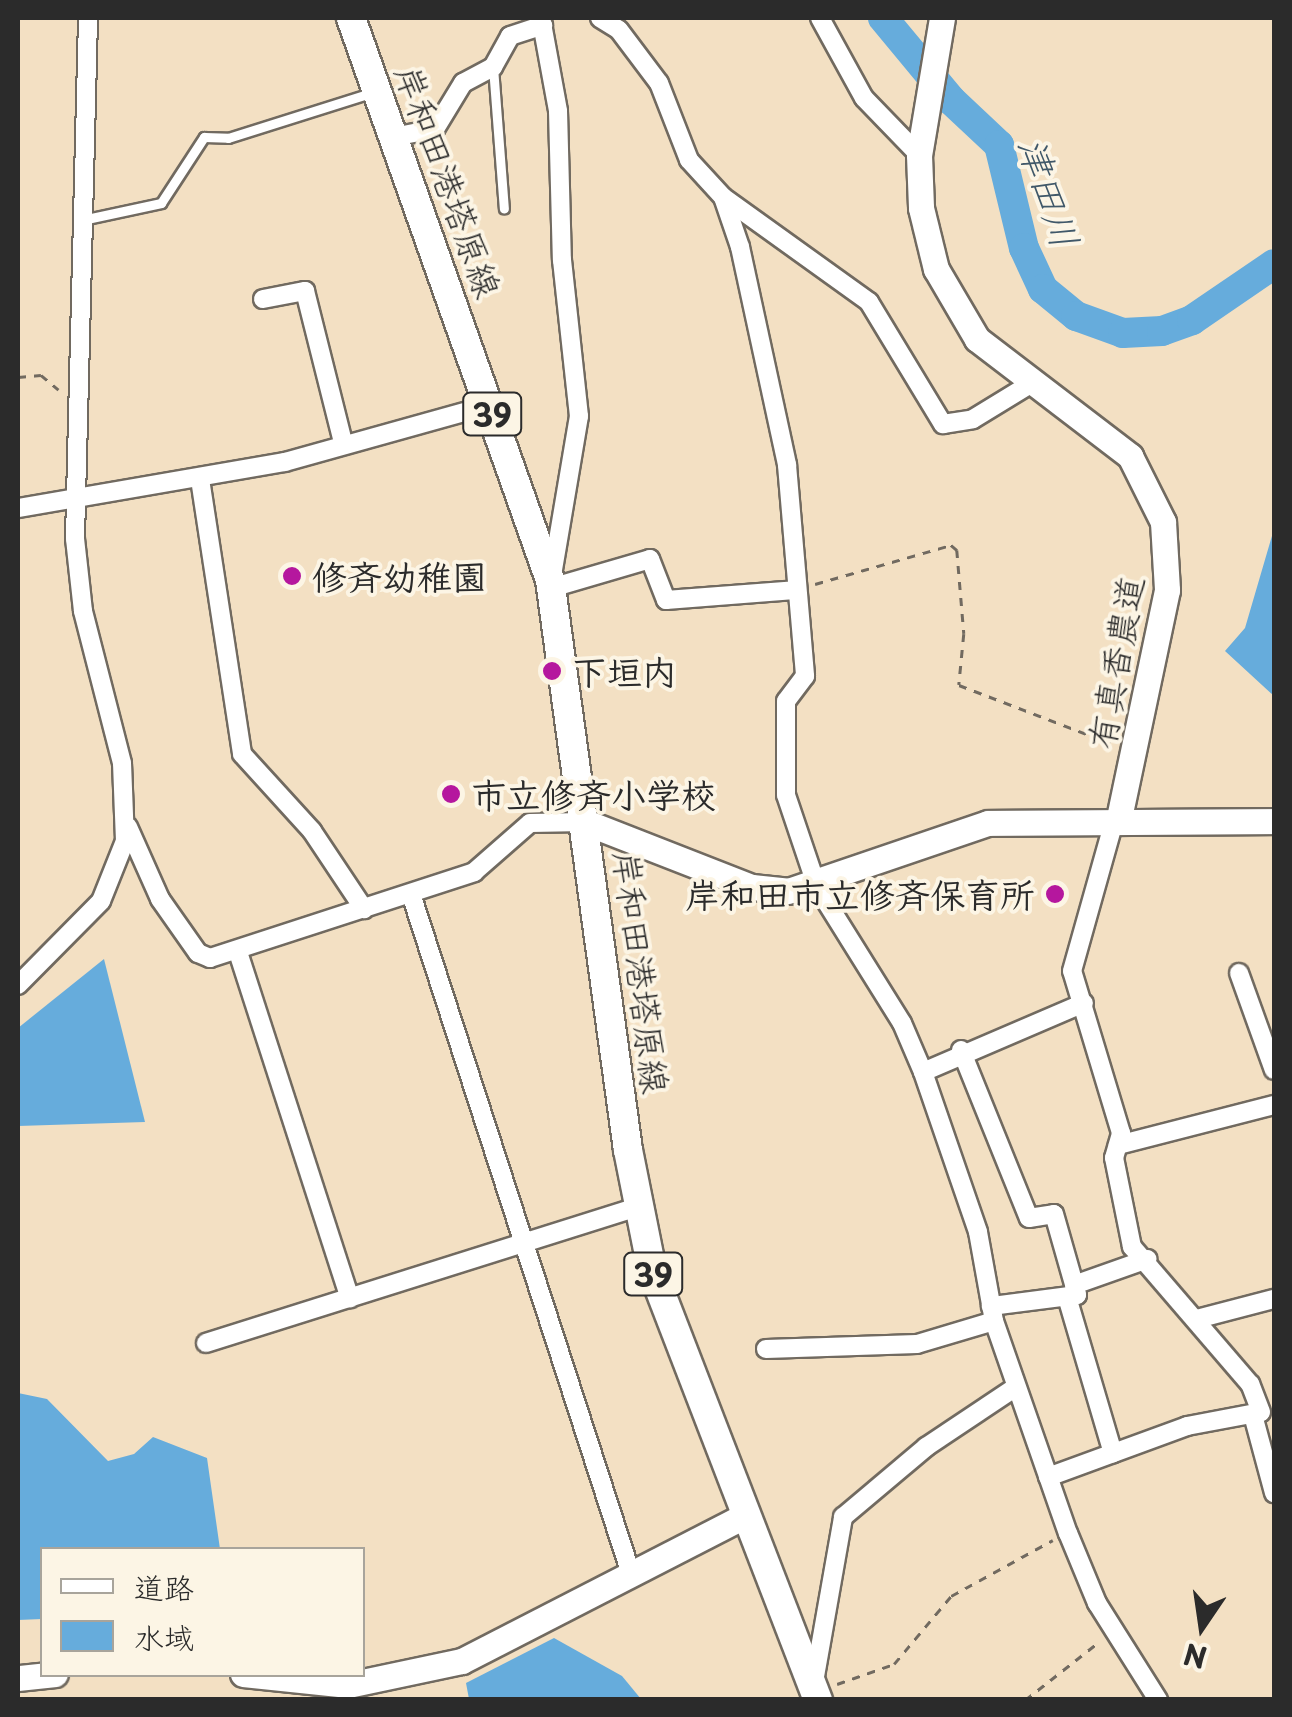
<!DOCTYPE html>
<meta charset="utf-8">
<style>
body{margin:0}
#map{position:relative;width:1292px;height:1717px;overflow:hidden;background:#f3e0c3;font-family:"Playpen Sans","Klee One",sans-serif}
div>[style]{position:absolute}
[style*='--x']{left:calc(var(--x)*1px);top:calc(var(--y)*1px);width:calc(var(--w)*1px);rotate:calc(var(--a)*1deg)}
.water>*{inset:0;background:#66acdc}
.river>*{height:30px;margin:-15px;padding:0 15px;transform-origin:15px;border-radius:15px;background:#66acdc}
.path>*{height:2.5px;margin-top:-1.25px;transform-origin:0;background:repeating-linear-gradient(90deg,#716a60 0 8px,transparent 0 16px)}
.roads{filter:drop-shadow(2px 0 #716a60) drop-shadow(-2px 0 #716a60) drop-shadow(0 2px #716a60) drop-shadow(0 -2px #716a60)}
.lane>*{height:9px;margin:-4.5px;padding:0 4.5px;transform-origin:4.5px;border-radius:4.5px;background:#fff}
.street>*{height:18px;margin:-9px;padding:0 9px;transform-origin:9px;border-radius:9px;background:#fff}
.secondary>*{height:25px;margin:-12.5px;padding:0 12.5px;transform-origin:12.5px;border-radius:12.5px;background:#fff}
.primary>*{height:28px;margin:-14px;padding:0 14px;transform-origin:14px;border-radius:14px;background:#fff}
.dots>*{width:28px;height:28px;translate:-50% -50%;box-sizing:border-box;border:5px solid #fcf5e5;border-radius:50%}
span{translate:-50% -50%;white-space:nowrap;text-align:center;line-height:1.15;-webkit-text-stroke:8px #fcf5e5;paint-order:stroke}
.shield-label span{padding:2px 8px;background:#fcf5e5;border:2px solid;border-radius:8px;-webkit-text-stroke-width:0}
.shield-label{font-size:32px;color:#2b2b2b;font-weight:700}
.street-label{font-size:35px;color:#2b2b2b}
.poi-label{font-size:35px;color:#2b2b2b;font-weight:700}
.left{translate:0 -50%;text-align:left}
.right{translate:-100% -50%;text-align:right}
.water-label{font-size:38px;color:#405869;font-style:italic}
.frame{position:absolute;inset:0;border:20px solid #2b2b2b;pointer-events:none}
.legend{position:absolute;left:40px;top:1547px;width:325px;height:130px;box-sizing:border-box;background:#fcf5e5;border:2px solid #a8a49b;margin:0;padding:12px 18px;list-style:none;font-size:30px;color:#2b2b2b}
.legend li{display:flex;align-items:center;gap:20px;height:50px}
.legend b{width:50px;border:2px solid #a8a49b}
.north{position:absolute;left:1152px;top:1577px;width:100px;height:100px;-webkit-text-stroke:8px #fcf5e5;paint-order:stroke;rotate:193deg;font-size:28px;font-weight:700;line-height:40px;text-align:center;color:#2b2b2b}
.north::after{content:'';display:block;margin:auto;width:35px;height:45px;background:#2b2b2b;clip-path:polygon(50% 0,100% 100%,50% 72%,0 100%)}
</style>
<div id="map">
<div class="water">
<i style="clip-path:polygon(1274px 529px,1274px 696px,1225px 651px,1245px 628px)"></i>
<i style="clip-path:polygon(104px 959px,145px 1122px,18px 1126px,18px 1028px)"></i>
<i style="clip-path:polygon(18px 1393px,47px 1399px,108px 1461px,134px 1454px,153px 1437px,207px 1458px,220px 1549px,42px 1550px,42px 1619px,18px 1620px)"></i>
<i style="clip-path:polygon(554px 1638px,622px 1676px,641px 1699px,469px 1699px,466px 1683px)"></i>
</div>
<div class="river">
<i style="--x:883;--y:18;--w:107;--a:50.3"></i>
<i style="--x:951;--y:100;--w:66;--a:43.2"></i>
<i style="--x:999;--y:145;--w:106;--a:76.4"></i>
<i style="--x:1024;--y:248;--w:45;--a:65.1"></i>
<i style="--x:1043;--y:289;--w:43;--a:39.3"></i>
<i style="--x:1076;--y:316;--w:50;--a:19.9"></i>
<i style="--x:1123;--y:333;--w:39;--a:-3"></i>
<i style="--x:1162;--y:331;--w:32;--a:-20"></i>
<i style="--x:1192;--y:320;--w:99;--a:-34.3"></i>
</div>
<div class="path">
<i style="--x:18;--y:377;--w:23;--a:-5"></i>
<i style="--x:41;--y:375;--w:23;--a:40"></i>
<i style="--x:815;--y:584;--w:141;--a:-16"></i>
<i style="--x:951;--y:545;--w:8;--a:40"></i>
<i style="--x:957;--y:550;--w:84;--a:85.2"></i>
<i style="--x:964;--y:634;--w:51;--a:95.6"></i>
<i style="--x:959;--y:685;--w:162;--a:21"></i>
<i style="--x:837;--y:1684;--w:60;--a:-19.3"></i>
<i style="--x:894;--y:1664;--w:89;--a:-50"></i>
<i style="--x:951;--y:1596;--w:116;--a:-28.8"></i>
<i style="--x:1025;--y:1700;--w:95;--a:-38.2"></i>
</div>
<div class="roads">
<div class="lane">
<i style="--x:493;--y:67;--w:142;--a:85.6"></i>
<i style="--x:82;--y:220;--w:81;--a:-12.1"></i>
<i style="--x:161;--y:203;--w:79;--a:-56.9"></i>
<i style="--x:204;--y:137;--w:24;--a:2"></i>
<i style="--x:228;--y:138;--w:153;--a:-17.5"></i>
</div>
<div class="street">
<i style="--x:541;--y:18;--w:95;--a:79.6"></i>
<i style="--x:558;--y:111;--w:149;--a:88.5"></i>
<i style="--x:562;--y:260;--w:157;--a:83.8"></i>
<i style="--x:579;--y:416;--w:161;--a:99.6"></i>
<i style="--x:600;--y:18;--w:22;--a:32"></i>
<i style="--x:619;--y:30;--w:66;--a:53"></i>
<i style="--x:659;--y:83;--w:83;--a:68.7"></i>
<i style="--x:689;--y:160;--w:50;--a:47.4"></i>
<i style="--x:723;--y:197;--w:53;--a:71.2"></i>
<i style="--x:740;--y:247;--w:223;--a:77.8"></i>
<i style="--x:787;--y:465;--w:212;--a:85.1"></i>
<i style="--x:805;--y:676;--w:31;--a:127"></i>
<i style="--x:786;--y:701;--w:94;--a:90"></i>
<i style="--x:786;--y:795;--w:97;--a:71.4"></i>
<i style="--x:817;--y:887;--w:160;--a:58"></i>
<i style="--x:902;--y:1023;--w:53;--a:66.8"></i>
<i style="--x:923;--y:1072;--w:169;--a:71"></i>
<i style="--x:978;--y:1232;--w:90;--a:79.8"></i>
<i style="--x:994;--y:1321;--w:225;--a:70.8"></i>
<i style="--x:1068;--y:1533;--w:76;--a:67.5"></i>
<i style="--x:1097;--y:1603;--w:115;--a:57.8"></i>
<i style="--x:820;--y:18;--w:91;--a:61.2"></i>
<i style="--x:864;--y:98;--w:79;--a:46"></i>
<i style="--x:393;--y:137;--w:43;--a:-10.8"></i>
<i style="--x:435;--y:129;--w:54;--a:-58.7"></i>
<i style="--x:463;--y:83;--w:34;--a:-28"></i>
<i style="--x:493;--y:67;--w:35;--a:-61"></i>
<i style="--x:510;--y:36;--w:35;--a:-18"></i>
<i style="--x:723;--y:197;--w:180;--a:35.7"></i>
<i style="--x:869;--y:302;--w:143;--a:58.8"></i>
<i style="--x:943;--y:424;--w:30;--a:-9"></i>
<i style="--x:973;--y:419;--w:69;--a:-31.4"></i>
<i style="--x:263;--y:299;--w:43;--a:-10.8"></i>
<i style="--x:305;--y:291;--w:156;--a:75.9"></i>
<i style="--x:200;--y:479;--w:278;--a:81.3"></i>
<i style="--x:242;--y:754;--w:104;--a:47.7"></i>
<i style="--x:312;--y:831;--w:94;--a:56.3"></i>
<i style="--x:18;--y:508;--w:271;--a:-9.8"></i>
<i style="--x:285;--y:462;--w:212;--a:-15.6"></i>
<i style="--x:551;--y:588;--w:103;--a:-16.3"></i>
<i style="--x:650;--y:559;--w:44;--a:68.7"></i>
<i style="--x:666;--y:600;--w:129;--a:-4.4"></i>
<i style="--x:128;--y:827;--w:79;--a:66"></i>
<i style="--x:160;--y:899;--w:66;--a:54.9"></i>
<i style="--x:198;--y:953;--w:13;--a:23"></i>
<i style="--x:210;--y:958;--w:278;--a:-18"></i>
<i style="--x:474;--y:872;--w:74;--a:-41.2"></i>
<i style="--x:530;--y:823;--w:55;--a:-1"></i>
<i style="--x:411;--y:894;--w:715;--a:72.07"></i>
<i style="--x:238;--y:952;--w:364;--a:72.1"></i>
<i style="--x:1239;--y:973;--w:103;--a:70.2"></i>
<i style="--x:18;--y:985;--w:118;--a:-45.3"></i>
<i style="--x:101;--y:901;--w:65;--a:-68.2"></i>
<i style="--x:125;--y:841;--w:78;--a:-92.2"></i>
<i style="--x:122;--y:763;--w:157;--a:-104.4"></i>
<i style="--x:83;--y:611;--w:72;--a:-96.3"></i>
<i style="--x:75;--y:539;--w:521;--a:-88.57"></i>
<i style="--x:961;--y:1050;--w:181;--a:68"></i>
<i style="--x:1029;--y:1218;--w:25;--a:-9"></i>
<i style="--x:1054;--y:1214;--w:84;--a:74.1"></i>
<i style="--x:1077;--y:1295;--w:87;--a:172.7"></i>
<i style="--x:923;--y:1072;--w:175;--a:-23.2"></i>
<i style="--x:1118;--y:1145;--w:161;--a:-14.4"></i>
<i style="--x:1074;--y:1285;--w:78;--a:-19.4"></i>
<i style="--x:1067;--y:1297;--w:163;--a:73.6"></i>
<i style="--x:1197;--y:1319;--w:80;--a:-14.6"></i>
<i style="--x:206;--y:1343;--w:453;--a:-17.5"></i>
<i style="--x:766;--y:1349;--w:151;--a:-1.9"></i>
<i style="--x:917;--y:1344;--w:80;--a:-16.6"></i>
<i style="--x:1253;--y:1415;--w:81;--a:74.9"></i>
<i style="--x:1048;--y:1477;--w:148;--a:-20.1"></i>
<i style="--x:1187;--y:1426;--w:75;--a:-10.7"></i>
<i style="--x:1261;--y:1412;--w:30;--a:-111"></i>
<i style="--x:1250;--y:1384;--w:181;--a:-130.7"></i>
<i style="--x:1132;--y:1247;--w:91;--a:-101.4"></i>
<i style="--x:1114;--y:1158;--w:26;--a:-74"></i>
<i style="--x:1121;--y:1133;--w:169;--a:-106.8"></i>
<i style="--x:1072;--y:971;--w:159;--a:-74.3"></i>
<i style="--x:814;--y:1682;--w:168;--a:-80"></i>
<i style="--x:843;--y:1517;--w:109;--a:-40.1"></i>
<i style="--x:926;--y:1447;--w:108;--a:-33.7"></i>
</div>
<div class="secondary">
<i style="--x:942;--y:18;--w:139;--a:99.5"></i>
<i style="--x:919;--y:155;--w:53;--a:87.8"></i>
<i style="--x:921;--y:208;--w:63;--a:76.2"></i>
<i style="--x:936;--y:269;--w:81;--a:59.6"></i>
<i style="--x:977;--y:339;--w:193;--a:37.4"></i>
<i style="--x:1130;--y:456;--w:74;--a:63.4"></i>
<i style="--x:1163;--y:522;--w:68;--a:86.6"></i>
<i style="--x:1167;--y:590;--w:233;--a:101.9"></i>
<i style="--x:585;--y:822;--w:179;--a:21.3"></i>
<i style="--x:752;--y:887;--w:36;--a:6"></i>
<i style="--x:788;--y:891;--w:211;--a:-18.8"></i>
<i style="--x:988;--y:823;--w:286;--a:-0.4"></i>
<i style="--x:243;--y:1674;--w:106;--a:6"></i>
<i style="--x:348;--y:1685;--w:116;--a:-11.9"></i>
<i style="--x:462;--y:1661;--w:317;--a:-27.2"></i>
<i style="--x:18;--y:1678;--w:37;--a:-6"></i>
</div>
<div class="primary">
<i style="--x:351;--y:18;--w:596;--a:70.5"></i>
<i style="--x:550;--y:580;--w:575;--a:82.21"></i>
<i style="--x:628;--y:1150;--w:122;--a:78.7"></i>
<i style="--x:652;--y:1270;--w:461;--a:68.9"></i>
</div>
</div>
<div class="dots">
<i style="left:292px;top:576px;background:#b5179e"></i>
<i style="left:552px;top:671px;background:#b5179e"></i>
<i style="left:451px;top:794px;background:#b5179e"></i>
<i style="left:1055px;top:894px;background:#b5179e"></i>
</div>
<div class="shield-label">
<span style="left:492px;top:414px">39</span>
<span style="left:653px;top:1274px">39</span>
</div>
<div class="street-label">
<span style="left:449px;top:181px;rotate:70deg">岸和田港塔原線</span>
<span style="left:1115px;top:662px;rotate:-80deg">有真香農道</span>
<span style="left:642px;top:972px;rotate:83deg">岸和田港塔原線</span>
</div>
<div class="poi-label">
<span class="left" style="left:312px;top:576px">修斉幼稚園</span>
<span class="left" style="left:572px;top:671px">下垣内</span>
<span class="left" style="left:471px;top:794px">市立修斉小学校</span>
<span class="right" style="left:1035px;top:894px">岸和田市立修斉保育所</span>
</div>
<div class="water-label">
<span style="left:1050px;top:192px;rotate:71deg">津田川</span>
</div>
<div class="frame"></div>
<ul class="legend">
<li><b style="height:12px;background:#fff"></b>道路</li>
<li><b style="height:28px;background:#66acdc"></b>水域</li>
</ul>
<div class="north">N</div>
</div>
